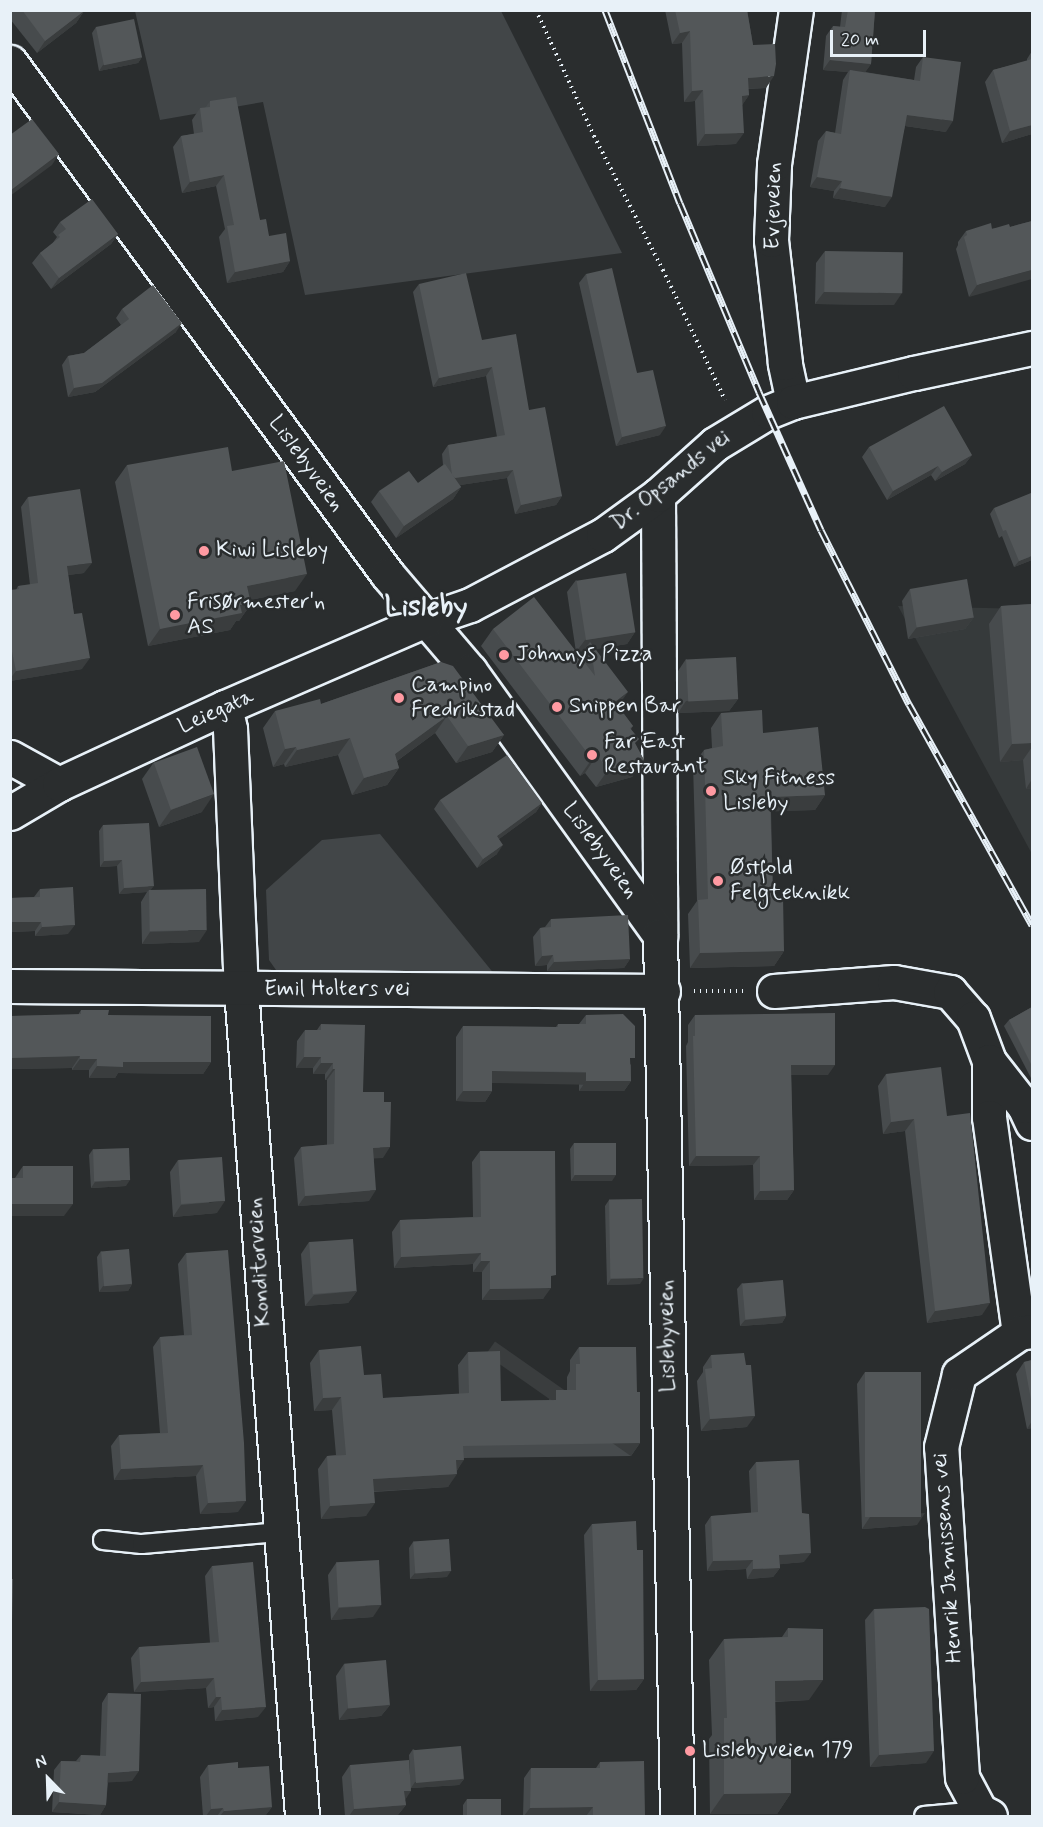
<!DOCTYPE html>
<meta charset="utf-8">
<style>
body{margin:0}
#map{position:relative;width:1043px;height:1827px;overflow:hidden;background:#2a2d2e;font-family:Mynerve,sans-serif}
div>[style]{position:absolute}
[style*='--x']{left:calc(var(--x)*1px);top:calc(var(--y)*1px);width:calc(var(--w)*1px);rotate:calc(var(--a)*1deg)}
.built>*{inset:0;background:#363a3b}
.green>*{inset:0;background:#424648}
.path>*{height:4px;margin-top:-2px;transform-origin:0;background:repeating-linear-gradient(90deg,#e8f1f8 0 1.5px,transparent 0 6px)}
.roads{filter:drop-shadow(2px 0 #e8f1f8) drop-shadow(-2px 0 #e8f1f8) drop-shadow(0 2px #e8f1f8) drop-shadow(0 -2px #e8f1f8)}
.service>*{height:18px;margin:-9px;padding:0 9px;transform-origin:9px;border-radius:9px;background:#2a2d2e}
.minor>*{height:33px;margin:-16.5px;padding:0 16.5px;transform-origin:16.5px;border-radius:16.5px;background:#2a2d2e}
.tertiary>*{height:33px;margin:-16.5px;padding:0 16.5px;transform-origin:16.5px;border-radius:16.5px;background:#2a2d2e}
.rail>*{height:7px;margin-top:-3.5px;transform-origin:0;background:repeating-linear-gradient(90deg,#2a2d2e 0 14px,#e8f1f8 0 28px);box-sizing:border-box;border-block:2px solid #e8f1f8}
.wall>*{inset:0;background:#474b4d}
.shaded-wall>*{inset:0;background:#3a3d3e;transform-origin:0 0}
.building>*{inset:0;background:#535759;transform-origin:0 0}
.dots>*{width:16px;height:16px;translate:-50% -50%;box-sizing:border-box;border:3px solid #2a2d2e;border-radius:50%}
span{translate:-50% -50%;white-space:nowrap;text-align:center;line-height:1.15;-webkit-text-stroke:5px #2a2d2e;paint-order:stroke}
.street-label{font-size:22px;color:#e8f1f8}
.poi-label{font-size:22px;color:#e8f1f8}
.left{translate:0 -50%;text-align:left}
.district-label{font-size:28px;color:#e8f1f8;font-weight:700}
.frame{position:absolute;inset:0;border:12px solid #e8f1f8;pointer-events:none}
.north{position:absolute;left:18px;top:1749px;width:60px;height:60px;-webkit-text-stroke:4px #2a2d2e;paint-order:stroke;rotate:337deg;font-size:16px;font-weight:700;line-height:24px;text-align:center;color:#e8f1f8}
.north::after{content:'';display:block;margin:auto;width:21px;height:27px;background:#e8f1f8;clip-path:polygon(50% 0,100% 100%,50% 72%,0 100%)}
.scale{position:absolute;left:830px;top:30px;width:96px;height:27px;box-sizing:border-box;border:3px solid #e8f1f8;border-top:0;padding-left:8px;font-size:18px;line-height:21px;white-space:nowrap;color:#e8f1f8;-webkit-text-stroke:4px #2a2d2e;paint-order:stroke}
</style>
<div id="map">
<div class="built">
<i style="clip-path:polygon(898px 606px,1032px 609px,1032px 854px)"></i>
</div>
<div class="green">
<i style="clip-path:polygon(135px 11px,501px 11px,622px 253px,305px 295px,263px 102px,160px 120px)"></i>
<i style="clip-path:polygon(380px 834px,500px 981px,283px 980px,269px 960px,266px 890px,322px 840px)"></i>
</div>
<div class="path">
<i style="--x:536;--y:10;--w:139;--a:65.3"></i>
<i style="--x:594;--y:136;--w:151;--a:62.8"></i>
<i style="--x:663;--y:270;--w:144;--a:64.5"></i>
<i style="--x:694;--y:991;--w:50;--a:0"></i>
</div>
<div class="roads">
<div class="service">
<i style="--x:103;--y:1540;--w:39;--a:6"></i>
<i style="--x:142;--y:1544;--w:139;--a:-5"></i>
<i style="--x:924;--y:1816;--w:56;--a:-5.1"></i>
</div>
<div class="minor">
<i style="--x:793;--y:402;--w:40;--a:-102"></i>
<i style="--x:785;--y:363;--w:124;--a:-96.5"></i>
<i style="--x:771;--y:240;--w:76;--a:-87.7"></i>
<i style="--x:774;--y:164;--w:156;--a:-81.9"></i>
<i style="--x:658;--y:495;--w:440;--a:89.7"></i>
<i style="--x:426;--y:620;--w:46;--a:-18.8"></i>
<i style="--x:470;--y:605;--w:150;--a:-27.8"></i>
<i style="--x:603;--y:535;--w:68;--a:-36"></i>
<i style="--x:658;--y:495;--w:76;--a:-41.8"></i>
<i style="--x:715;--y:444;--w:62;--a:-31.1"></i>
<i style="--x:768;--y:412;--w:27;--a:-22"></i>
<i style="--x:793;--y:402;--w:124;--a:-13.5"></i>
<i style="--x:914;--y:373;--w:121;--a:-12"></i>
<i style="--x:225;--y:707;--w:23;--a:77"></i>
<i style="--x:230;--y:729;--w:260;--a:87.6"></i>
<i style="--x:241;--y:989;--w:829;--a:85.78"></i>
<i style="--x:10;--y:757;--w:56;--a:28.9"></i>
<i style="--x:10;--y:986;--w:653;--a:0.44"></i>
<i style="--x:774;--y:991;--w:120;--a:-4.3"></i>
<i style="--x:894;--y:982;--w:57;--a:10.1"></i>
<i style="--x:950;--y:992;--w:35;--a:49"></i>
<i style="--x:973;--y:1018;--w:46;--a:69.6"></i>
<i style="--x:1032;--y:1123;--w:19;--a:-115"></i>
<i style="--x:1024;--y:1106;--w:57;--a:-127.9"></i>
<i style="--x:989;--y:1061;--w:56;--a:90"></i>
<i style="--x:989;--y:1117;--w:218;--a:82.1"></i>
<i style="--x:1019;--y:1333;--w:13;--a:-9"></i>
<i style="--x:990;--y:1816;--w:11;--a:-153"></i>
<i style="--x:980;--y:1811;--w:38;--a:-118"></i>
<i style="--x:962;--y:1777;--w:331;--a:-93.6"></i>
<i style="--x:941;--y:1447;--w:75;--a:-76.1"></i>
<i style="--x:959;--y:1374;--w:73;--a:-34.3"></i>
</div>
<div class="tertiary">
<i style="--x:10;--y:62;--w:637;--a:53.62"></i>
<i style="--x:388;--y:575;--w:126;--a:49.5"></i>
<i style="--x:470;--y:671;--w:325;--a:54.3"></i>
<i style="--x:660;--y:935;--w:881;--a:88.89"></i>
<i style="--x:10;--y:813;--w:57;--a:-30.6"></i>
<i style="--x:59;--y:784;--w:183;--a:-24.9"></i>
<i style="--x:225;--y:707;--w:219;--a:-23.4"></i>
</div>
</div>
<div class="rail">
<i style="--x:605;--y:10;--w:207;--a:68.8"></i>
<i style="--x:680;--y:203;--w:205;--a:67.3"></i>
<i style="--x:759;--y:392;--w:151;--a:65.8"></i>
<i style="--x:821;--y:530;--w:195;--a:63.2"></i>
<i style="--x:909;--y:704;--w:253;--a:60.9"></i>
</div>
<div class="wall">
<i style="clip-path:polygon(10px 10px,84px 10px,84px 11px,76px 23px,37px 53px,10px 19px)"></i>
<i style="clip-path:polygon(665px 10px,747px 10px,753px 45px,766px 88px,748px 89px,749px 95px,742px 105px,736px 144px,697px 146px,695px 101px,684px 102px,682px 43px,672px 44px)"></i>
<i style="clip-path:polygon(842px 10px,875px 10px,871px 64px,865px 72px,914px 80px,916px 67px,923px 57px,946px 132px,905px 126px,885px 207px,833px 198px,834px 191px,810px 187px,818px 141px,826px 131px,835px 133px,843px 80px,848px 72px,823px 70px,826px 36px,833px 26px,840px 27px)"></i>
<i style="clip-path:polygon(96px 27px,142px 57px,138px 63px,99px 71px,92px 33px)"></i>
<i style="clip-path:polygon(1032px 51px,1032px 134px,1002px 143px,985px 82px,993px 70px,1027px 61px,1027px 59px)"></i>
<i style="clip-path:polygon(210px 101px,260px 220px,269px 236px,290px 261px,283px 272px,227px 283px,219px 237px,225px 229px,216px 186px,182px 193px,173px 147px,181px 136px,194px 134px,192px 120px,200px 108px,205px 108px)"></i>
<i style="clip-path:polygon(1032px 221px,969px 297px,956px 249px,958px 245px,958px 242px,966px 231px,1010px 227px)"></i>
<i style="clip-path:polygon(60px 222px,118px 234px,111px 244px,51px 289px,32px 263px,40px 253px,52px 244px,57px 237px,53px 232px)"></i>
<i style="clip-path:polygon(825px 251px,894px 305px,815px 304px,816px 263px)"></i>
<i style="clip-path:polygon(586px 274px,637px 373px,660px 435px,616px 446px,579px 283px)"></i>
<i style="clip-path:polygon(419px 284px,482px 340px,529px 410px,562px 496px,556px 505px,515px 514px,507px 478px,460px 485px,461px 487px,453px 499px,396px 538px,371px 502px,379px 491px,418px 483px,443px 465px,442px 454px,448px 445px,497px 437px,486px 376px,433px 387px,413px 292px)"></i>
<i style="clip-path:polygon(122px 309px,176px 332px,95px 392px,68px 397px,62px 365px,68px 356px,84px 353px,121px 325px,116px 318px)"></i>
<i style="clip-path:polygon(869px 447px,972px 455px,965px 464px,935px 481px,931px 475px,887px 500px,862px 457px)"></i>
<i style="clip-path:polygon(127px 465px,232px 471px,295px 591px,250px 600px,251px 604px,239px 621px,236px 621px,230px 630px,148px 646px,115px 482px)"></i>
<i style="clip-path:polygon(28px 497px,84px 573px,68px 575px,82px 669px,10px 681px,10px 590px,16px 590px,18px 586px,30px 585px,21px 507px)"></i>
<i style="clip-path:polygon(994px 508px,1032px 560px,1014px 567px,1002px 536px,999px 538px,990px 514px)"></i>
<i style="clip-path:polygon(evenodd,576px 580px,635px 632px,627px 644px,595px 649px,618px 706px,633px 726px,631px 729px,635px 744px,644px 760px,632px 777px,596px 787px,585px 773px,580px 776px,481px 646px,493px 629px,576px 652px,567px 592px,576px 580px,583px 651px,580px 656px,576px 652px,583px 651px)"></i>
<i style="clip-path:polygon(910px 589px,974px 617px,965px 629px,908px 639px,902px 601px)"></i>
<i style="clip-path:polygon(1032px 604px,1032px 788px,1026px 789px,1023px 760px,1000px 762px,989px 624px,1001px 606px)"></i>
<i style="clip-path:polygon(686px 659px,738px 699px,729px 711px,678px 713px,678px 671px)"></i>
<i style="clip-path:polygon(441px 662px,504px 735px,492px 752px,456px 763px,435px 733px,397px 761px,399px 768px,387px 785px,352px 795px,338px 755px,285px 767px,284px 764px,273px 767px,263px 728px,275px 711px,321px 704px)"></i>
<i style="clip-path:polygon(721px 713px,763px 733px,825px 795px,815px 810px,771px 811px,773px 897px,784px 951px,774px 966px,690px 968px,688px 914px,697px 901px,693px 765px,704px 750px,712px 748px,711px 728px)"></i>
<i style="clip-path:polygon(154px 762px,202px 812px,159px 827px,142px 779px)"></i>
<i style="clip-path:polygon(440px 800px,542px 803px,536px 812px,499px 839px,497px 854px,477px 868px,434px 809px)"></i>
<i style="clip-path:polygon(103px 825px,151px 890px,199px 942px,142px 944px,141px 902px,147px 892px,119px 894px,117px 866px,100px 867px,99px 831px)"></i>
<i style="clip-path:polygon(40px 889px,68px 934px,35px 936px,35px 931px,10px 932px,10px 898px,34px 897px)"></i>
<i style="clip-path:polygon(551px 919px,630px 959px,624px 968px,547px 971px,547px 965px,535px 966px,533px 937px,540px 928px,545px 927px)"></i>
<i style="clip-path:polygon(1032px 1007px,1032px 1080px,1004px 1026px,1009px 1020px)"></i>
<i style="clip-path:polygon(81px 1010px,108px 1015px,211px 1062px,203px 1074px,118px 1073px,115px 1078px,89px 1078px,89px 1070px,72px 1070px,72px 1068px,10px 1069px,10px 1016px,78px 1015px)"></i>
<i style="clip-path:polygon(586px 1015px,631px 1065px,631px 1081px,624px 1091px,579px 1091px,579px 1082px,492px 1082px,492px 1091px,485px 1102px,456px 1101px,456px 1037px,463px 1026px,556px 1027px,558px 1024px,579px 1024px)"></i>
<i style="clip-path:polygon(695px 1015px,828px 1075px,791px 1075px,794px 1190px,787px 1200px,754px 1200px,753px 1165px,689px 1166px,686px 1046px,688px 1042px,688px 1025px)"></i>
<i style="clip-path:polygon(321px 1024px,363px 1092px,383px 1158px,374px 1158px,369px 1201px,298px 1206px,294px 1158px,301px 1147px,327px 1145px,327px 1080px,325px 1080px,325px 1074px,313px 1074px,313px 1068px,296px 1068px,297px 1041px,305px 1030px,317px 1030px)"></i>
<i style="clip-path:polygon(886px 1074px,947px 1116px,982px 1315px,927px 1323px,905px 1131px,883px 1134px,878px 1086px)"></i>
<i style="clip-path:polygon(574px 1143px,612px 1181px,571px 1181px,570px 1149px)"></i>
<i style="clip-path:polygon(93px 1149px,126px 1186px,91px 1188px,89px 1155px)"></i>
<i style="clip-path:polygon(480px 1151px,551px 1282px,543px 1299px,482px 1300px,482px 1272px,473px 1272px,473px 1264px,394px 1268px,392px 1232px,400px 1220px,473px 1217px,472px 1162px)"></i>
<i style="clip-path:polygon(178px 1160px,217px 1213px,173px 1217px,170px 1172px)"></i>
<i style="clip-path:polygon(23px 1166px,64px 1216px,15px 1178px)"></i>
<i style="clip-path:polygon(609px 1200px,640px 1284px,607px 1285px,605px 1206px)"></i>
<i style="clip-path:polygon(309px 1242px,357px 1291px,348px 1303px,305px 1306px,301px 1254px)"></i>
<i style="clip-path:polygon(101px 1251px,132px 1284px,128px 1291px,99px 1292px,97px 1257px)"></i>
<i style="clip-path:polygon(186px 1253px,238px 1512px,200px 1514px,196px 1476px,114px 1480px,111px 1446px,119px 1435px,160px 1433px,153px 1347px,160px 1337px,184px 1335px,178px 1264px)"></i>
<i style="clip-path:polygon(742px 1283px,786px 1316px,782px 1323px,740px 1326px,737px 1289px)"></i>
<i style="clip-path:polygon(579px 1347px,637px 1392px,640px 1443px,631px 1456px,464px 1458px,448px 1487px,374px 1492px,366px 1516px,321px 1519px,318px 1469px,327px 1456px,336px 1455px,332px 1410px,314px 1411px,310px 1363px,319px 1350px,364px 1375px,383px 1398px,459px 1394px,458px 1365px,468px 1352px,501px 1401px,549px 1400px,556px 1390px,567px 1390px,567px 1377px,570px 1371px,570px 1360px)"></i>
<i style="clip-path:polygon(711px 1355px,747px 1427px,701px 1431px,697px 1381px,703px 1372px,703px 1367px)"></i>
<i style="clip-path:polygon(1032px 1360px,1032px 1428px,1027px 1429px,1016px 1374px,1024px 1362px)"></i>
<i style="clip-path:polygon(865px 1372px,917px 1525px,862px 1529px,857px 1384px)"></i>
<i style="clip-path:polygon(756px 1462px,804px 1562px,780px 1564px,780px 1568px,773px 1577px,747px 1579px,746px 1569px,707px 1571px,705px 1525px,711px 1516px,751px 1513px,749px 1471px)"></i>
<i style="clip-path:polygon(592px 1524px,644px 1679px,636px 1690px,590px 1691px,584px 1535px)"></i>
<i style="clip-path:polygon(413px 1542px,447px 1577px,410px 1579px,409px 1548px)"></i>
<i style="clip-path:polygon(336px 1563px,373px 1617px,331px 1620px,328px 1575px)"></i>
<i style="clip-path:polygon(212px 1566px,258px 1717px,215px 1721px,214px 1707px,208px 1708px,206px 1688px,134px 1692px,131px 1658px,139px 1647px,210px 1643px,205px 1576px)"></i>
<i style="clip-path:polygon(874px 1609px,926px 1763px,870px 1767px,865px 1620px)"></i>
<i style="clip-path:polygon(788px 1628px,809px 1700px,775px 1702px,776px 1752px,791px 1793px,777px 1814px,710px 1814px,709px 1739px,712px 1735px,709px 1660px,724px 1639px,782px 1637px)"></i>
<i style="clip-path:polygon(344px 1664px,390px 1705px,381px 1716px,339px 1720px,336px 1676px)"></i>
<i style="clip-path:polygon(108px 1693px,132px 1781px,108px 1782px,106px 1805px,100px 1815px,52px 1812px,54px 1770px,61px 1761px,76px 1761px,81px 1755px,100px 1756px,102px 1703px)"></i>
<i style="clip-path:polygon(413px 1749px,464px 1779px,459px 1785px,411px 1788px,405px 1800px,406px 1805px,397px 1816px,345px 1816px,342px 1777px,350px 1765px,410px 1779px,409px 1755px)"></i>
<i style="clip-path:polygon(600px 1762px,645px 1816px,523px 1816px,524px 1778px,531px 1768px,596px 1768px)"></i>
<i style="clip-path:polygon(208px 1765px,238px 1768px,272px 1807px,265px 1816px,203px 1816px,200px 1777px)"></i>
<i style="clip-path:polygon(467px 1799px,501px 1816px,463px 1816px,463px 1805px)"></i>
</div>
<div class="shaded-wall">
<i style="clip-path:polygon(84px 11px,76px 23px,37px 53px,45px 41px)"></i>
<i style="clip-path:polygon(690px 31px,682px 43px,672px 44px,680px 33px)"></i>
<i style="clip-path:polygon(142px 57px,138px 63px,99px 71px,103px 65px)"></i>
<i style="clip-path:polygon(830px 60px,871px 64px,864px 74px,850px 70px,848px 72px,823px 70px)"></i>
<i style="clip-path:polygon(774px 76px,766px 88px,740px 89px,748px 78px)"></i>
<i style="clip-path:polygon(703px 90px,695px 101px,684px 102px,692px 91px)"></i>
<i style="clip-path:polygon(749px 95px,741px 107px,742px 96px)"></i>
<i style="clip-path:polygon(907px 115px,953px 121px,946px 132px,899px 125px)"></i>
<i style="clip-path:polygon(1032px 125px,1032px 134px,1002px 143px,1010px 131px)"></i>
<i style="clip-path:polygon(744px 133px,736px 144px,697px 146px,705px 134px)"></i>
<i style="clip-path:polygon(59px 154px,52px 165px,10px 196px,10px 191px)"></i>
<i style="clip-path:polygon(224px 175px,216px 186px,182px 193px,190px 182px)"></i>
<i style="clip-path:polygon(817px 177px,842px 181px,834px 191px,810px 187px)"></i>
<i style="clip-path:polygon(840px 188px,892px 197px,885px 207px,833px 198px)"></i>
<i style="clip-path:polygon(118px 234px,111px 244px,51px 289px,59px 278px)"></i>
<i style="clip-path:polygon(290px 261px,283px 272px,227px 283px,235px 272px)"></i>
<i style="clip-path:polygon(1032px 270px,1032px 279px,969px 297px,977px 285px)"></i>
<i style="clip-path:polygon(824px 292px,902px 293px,894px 305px,815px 304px)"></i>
<i style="clip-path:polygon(182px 323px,176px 332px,95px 392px,68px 397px,74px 388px)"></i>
<i style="clip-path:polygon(492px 367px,486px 376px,433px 387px,439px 378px)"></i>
<i style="clip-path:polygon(666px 426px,660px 435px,616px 446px,622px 437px)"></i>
<i style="clip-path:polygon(972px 455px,965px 464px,935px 481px,942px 472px)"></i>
<i style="clip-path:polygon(938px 466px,931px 475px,887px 500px,893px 491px)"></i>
<i style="clip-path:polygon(513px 470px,507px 478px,447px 487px,453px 478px)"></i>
<i style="clip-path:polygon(461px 487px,453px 499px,396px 538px,404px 526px)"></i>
<i style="clip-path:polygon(562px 496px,556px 505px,515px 514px,521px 505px)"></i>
<i style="clip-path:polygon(1032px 556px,1032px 560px,1014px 567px,1019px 561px)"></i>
<i style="clip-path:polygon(92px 563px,84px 573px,60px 576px,67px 566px)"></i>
<i style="clip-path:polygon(307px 574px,295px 591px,235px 603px,247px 586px)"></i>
<i style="clip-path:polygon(251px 604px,239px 621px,236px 621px,230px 630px,148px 646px,160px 629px,240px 605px)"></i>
<i style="clip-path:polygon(974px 617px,965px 629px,908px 639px,917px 627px)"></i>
<i style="clip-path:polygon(635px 632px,627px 644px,591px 650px,590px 642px,583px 651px,576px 652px,585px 640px)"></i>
<i style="clip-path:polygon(90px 658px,82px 669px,10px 681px,10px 679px,16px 671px)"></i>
<i style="clip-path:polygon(628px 692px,616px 709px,615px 702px)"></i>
<i style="clip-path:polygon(738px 699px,729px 711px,678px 713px,686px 701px)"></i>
<i style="clip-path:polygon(447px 716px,435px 733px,383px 771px,395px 754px)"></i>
<i style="clip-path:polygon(504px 735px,492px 752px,456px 763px,468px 746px)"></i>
<i style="clip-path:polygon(350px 738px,338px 755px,285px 767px,297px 750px)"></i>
<i style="clip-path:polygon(1032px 743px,1032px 747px,1023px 760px,1000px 762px,1012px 744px)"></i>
<i style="clip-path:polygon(296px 747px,284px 764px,273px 767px,285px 749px)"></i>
<i style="clip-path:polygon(597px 755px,585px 773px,580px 776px,592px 759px)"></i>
<i style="clip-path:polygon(644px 760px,632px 777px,596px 787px,608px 770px)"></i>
<i style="clip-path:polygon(399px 768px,387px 785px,352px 795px,364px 778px)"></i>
<i style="clip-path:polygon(1032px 779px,1032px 788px,1026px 789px)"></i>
<i style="clip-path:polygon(214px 794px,202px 812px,159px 827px,171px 810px)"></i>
<i style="clip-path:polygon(825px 795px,815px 810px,760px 812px,770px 797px)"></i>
<i style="clip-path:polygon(542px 803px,536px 812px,491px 845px,497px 836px)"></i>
<i style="clip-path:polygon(503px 845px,497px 854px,477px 868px,483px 859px)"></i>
<i style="clip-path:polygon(122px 860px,117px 866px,100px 867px,104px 861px)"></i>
<i style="clip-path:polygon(154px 886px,149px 892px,149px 890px,147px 892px,119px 894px,124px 888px)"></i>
<i style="clip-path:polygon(10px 922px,41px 922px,35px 931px,10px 932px)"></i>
<i style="clip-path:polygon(75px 925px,68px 934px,35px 936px,42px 927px)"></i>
<i style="clip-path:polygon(207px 930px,199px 942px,142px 944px,150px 932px)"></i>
<i style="clip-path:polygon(784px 951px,774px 966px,690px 968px,700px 953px)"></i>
<i style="clip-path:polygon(553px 955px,547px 965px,535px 966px,542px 956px)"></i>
<i style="clip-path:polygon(630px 959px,624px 968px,547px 971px,554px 962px)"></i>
<i style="clip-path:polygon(80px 1056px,72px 1068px,10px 1069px,10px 1058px)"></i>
<i style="clip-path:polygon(304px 1057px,321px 1057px,313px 1068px,296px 1068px)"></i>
<i style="clip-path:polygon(80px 1059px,97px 1059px,89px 1070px,72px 1070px)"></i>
<i style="clip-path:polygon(123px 1062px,211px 1062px,203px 1074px,118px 1073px,115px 1078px,89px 1078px,97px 1066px)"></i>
<i style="clip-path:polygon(321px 1063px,333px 1063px,325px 1074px,313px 1074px)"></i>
<i style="clip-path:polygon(791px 1065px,835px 1065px,828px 1075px,784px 1075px)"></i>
<i style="clip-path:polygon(333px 1069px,335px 1069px,327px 1080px,325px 1080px)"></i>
<i style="left:492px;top:1071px;width:94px;height:12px;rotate:1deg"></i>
<i style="clip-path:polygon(586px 1081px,631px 1081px,624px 1091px,579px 1091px)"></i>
<i style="clip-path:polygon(463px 1091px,492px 1091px,485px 1102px,456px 1101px)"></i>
<i style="clip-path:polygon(914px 1119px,905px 1131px,883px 1134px,891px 1122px)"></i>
<i style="clip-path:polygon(390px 1147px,383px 1158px,365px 1159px,373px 1148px)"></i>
<i style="clip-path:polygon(696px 1156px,760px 1156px,753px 1165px,689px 1166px)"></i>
<i style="clip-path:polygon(575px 1175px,616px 1175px,612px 1181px,571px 1181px)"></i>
<i style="clip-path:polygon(130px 1180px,126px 1186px,91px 1188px,95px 1182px)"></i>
<i style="clip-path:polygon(376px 1190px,369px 1201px,298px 1206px,305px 1196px)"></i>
<i style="clip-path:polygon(794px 1190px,787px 1200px,754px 1200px,760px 1191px)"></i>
<i style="clip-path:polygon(225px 1201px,217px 1213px,173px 1217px,181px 1205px)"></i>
<i style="clip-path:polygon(10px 1204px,73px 1204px,64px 1216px,10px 1216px)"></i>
<i style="clip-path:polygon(481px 1253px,473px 1264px,394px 1268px,401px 1257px)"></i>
<i style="clip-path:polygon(481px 1261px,490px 1261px,482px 1272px,473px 1272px)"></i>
<i style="clip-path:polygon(644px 1278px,640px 1284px,607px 1285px,611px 1279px)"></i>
<i style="clip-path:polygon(132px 1284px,128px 1291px,99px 1292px,103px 1286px)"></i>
<i style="clip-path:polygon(551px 1288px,543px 1299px,482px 1300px,490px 1289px)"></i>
<i style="clip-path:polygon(357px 1291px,348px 1303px,305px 1306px,314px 1295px)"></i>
<i style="clip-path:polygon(990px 1303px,982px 1315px,927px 1323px,935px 1311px)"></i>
<i style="clip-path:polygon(786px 1316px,782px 1323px,740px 1326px,745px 1320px)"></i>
<i style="clip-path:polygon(341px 1397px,332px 1410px,314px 1411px,323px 1398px)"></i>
<i style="clip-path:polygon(755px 1416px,747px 1427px,701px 1431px,710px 1419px)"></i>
<i style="clip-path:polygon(1032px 1421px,1032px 1428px,1027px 1429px)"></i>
<i style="left:640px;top:1443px;width:16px;height:177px;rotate:125deg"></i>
<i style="clip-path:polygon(456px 1460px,464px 1460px,455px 1473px)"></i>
<i style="clip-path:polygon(203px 1465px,196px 1476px,114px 1480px,121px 1469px)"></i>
<i style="clip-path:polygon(457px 1474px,448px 1487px,364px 1492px,373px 1479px)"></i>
<i style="clip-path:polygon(246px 1501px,238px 1512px,200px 1514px,208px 1503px)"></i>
<i style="clip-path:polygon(375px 1503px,366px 1516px,321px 1519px,330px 1506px)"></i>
<i style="clip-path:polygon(925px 1513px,917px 1525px,862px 1529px,870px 1517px)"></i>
<i style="clip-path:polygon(811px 1553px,804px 1562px,773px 1565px,779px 1555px)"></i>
<i style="clip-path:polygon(753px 1560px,746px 1569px,707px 1571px,713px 1561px)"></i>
<i style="clip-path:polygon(780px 1568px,773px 1577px,747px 1579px,753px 1569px)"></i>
<i style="clip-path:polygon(451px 1571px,447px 1577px,410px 1579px,415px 1573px)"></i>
<i style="clip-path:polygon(381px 1605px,373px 1617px,331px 1620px,339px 1608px)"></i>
<i style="clip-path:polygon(214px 1678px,206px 1688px,134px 1692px,141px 1682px)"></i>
<i style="clip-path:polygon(644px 1679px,636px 1690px,590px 1691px,598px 1680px)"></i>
<i style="clip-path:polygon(823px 1680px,809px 1700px,760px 1702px,775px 1681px)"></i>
<i style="clip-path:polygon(216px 1697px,221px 1697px,214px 1707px,208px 1708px)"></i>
<i style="clip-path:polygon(390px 1705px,381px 1716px,339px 1720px,348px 1708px)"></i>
<i style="clip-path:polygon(266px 1707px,258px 1717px,215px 1721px,222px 1710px)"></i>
<i style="clip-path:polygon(934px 1751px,926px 1763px,870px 1767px,879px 1755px)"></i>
<i style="clip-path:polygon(139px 1771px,132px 1781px,101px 1783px,108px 1773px)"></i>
<i style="clip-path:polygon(464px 1779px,459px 1785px,411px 1788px,415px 1782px)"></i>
<i style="clip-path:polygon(404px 1791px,411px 1791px,403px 1803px)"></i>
<i style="clip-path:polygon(791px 1793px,777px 1814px,710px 1814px,724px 1794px)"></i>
<i style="clip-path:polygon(59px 1802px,106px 1805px,100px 1815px,52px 1812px)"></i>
<i style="clip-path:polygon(406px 1805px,397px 1816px,349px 1816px,354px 1809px)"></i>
<i style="clip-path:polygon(272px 1807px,265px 1816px,220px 1816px,224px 1811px)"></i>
<i style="clip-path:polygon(593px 1807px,586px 1816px,524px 1816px,530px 1808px)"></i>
<i style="clip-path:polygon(223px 1808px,217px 1816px,206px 1816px,211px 1809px)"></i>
</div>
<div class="building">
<i style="clip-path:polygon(22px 10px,84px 10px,84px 11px,45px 41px)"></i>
<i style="clip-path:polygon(675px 10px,747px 10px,753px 45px,775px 44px,776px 64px,774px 76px,748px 78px,749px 95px,742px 96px,744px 133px,705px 134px,703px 90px,692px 91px,690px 31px,680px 33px)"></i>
<i style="clip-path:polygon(848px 10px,875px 10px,871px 64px,830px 60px,833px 26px,845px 27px)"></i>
<i style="left:134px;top:19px;width:39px;height:39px;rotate:78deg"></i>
<i style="clip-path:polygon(923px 57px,961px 62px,953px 121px,907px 115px,892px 197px,840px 188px,842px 181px,817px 177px,826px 131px,841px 134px,850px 70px,920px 81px)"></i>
<i style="clip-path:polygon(1032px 59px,1032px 125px,1010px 131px,993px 70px)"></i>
<i style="clip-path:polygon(236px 97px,260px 220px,266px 219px,269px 236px,286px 233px,290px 261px,235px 272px,227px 226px,234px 225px,224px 175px,190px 182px,181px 136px,203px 132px,200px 108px,210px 107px,210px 101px)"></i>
<i style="clip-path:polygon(32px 119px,59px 154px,10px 191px,10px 135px)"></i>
<i style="clip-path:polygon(92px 199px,118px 234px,59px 278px,40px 253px,60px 237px,58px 235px,66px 229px,60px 222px)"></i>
<i style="clip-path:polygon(1032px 221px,1032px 270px,977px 285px,964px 237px,967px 235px,966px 231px,991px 223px,992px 229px,1009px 224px,1010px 227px)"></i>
<i style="left:825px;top:251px;width:78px;height:41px;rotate:1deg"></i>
<i style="clip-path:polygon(612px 268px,637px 373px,653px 370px,666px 426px,622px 437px,586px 274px)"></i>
<i style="clip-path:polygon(466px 273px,482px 340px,516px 334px,529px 410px,545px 407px,562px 496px,521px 505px,513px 470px,455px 478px,452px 475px,448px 445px,505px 435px,492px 367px,439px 378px,419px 284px)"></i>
<i style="clip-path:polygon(153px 285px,182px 323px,102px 383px,74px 388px,68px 356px,84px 353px,129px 319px,122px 309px)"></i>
<i style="clip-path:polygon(944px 406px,972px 455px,942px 472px,938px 466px,893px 491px,869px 447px)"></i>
<i style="clip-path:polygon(228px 447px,232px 471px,284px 461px,307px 574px,247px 586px,251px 604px,240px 605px,242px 613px,160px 629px,127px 465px)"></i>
<i style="clip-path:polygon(445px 464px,461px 487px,404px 526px,379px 491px,409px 471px,418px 483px)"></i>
<i style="clip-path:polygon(80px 489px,92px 563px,67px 566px,74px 614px,82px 613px,90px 658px,16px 671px,10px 642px,10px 590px,19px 589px,18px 586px,38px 583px,28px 497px)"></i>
<i style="clip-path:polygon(1031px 493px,1032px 496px,1032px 556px,1019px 561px,1006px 530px,1003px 531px,994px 508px)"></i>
<i style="left:626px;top:573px;width:60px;height:50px;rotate:81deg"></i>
<i style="left:967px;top:579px;width:39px;height:58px;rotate:80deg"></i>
<i style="clip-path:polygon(534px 597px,595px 676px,590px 642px,628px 692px,615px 702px,633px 726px,630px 728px,639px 739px,635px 743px,644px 760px,608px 770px,597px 755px,592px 759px,493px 629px)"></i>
<i style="clip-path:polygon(1032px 604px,1032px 743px,1012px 744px,1001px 606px)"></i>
<i style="left:736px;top:657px;width:42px;height:50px;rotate:87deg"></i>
<i style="clip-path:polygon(441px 662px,453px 666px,504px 735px,468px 746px,447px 716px,395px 754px,399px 768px,364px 778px,350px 738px,297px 750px,296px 747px,285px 749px,275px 711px,320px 699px,321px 704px)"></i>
<i style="clip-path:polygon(762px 710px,763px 733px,818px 727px,825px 795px,770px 797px,773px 897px,783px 896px,784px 951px,700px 953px,698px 900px,708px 899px,704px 750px,723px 746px,721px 713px)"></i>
<i style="left:197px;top:747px;width:50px;height:46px;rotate:70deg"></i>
<i style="clip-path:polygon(507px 755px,542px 803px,497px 836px,503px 845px,483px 859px,440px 800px)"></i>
<i style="clip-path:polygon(149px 823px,154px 886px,124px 888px,122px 860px,104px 861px,103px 825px)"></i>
<i style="clip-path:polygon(73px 887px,75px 925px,42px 927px,41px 922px,10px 922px,10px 898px,40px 897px,40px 889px)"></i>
<i style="left:206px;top:889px;width:41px;height:57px;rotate:89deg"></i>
<i style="clip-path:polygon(628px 915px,630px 959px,554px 962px,553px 955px,542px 956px,540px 928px,551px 927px,551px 919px)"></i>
<i style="clip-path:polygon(1032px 1007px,1032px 1066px,1009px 1020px)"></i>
<i style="clip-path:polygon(81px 1010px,109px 1010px,108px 1015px,211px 1016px,211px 1062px,123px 1062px,123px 1067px,97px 1066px,97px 1059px,80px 1059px,80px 1056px,10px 1058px,10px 1016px,81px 1014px)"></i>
<i style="clip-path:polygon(835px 1013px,835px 1065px,791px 1065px,794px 1190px,760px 1191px,760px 1156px,696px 1156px,693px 1036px,695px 1036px,695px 1015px)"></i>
<i style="clip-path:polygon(623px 1014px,635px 1026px,635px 1058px,630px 1058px,631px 1081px,586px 1081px,586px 1072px,492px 1071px,492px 1091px,463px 1091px,463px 1026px,558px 1027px,558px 1024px,586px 1024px,586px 1015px)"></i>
<i style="clip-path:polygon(321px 1024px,365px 1025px,363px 1092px,384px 1092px,384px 1102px,391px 1102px,390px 1147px,373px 1148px,376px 1190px,305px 1196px,301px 1147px,334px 1144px,335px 1069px,333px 1069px,333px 1063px,321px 1063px,321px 1057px,304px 1057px,305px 1030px,321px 1030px)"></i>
<i style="clip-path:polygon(941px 1067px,947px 1116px,970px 1113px,990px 1303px,935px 1311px,914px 1119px,891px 1122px,886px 1074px)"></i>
<i style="left:574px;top:1143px;width:42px;height:32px"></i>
<i style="left:129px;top:1148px;width:32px;height:36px;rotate:88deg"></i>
<i style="clip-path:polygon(480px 1151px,555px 1151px,556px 1275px,551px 1276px,551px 1288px,490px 1289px,490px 1261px,481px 1261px,481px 1253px,401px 1257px,400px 1220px,481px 1217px)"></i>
<i style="left:222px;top:1157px;width:44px;height:44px;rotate:86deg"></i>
<i style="clip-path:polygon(23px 1166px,73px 1166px,73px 1204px,10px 1204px,10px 1178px,23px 1178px)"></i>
<i style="left:642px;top:1199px;width:79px;height:33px;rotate:89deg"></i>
<i style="left:353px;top:1239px;width:52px;height:44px;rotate:86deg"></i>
<i style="left:129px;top:1249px;width:35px;height:28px;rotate:85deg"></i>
<i style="clip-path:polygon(228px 1250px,244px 1443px,246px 1501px,208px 1503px,203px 1465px,121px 1469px,119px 1435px,168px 1433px,160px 1337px,192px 1335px,186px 1253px)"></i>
<i style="left:783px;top:1280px;width:36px;height:41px;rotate:85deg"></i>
<i style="clip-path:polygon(361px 1346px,364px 1375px,381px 1374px,383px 1398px,469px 1393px,468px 1352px,500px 1351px,501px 1401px,556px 1400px,556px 1390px,576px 1390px,576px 1364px,580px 1364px,579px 1347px,636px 1347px,637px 1392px,640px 1392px,640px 1443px,463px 1446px,464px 1460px,456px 1460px,457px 1474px,373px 1479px,375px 1503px,330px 1506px,327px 1456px,346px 1455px,341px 1397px,323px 1398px,319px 1350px)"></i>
<i style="clip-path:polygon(744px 1353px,746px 1365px,751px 1365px,755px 1416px,710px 1419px,705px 1369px,712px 1368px,711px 1355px)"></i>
<i style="clip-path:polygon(1032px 1360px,1032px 1405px,1024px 1362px)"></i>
<i style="left:865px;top:1372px;width:56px;height:145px"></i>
<i style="clip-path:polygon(799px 1460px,802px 1513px,809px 1514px,811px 1553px,779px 1555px,780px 1568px,753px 1569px,753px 1560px,713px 1561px,711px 1516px,758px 1512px,756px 1462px)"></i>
<i style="clip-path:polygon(636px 1521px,637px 1550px,643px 1550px,644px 1679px,598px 1680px,592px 1524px)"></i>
<i style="left:449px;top:1539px;width:32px;height:36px;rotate:86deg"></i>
<i style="left:379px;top:1560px;width:45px;height:43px;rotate:87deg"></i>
<i style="clip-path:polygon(253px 1562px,266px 1707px,222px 1710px,221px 1697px,216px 1697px,214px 1678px,141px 1682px,139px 1647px,219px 1642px,212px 1566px)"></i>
<i style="clip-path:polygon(10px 1579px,13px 1579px,12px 1621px,10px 1621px)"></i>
<i style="clip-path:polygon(925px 1607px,929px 1609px,934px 1751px,879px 1755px,874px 1609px)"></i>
<i style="clip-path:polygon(788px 1628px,823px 1629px,823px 1680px,775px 1681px,776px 1752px,791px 1752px,791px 1793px,724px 1794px,724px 1718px,727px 1718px,724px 1639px,788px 1637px)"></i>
<i style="left:386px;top:1660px;width:45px;height:42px;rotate:85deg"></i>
<i style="clip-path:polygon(108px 1693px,141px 1694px,139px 1771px,108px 1773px,106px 1805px,59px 1802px,61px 1761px,80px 1762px,81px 1755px,106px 1756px)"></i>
<i style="left:461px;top:1746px;width:33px;height:48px;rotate:85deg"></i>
<i style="clip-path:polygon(409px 1760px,411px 1791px,404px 1791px,406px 1805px,354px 1809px,350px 1765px)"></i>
<i style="clip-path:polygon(644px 1761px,645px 1816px,593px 1816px,593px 1807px,530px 1808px,531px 1768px,600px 1768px,600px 1762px)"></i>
<i style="clip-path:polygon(238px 1762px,238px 1768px,269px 1766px,272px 1807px,224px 1811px,223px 1808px,211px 1809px,208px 1765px)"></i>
<i style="left:467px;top:1799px;width:34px;height:17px"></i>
</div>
<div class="dots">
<i style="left:204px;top:551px;background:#ff9aa2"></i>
<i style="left:175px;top:615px;background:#ff9aa2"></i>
<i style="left:504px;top:655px;background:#ff9aa2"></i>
<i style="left:399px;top:698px;background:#ff9aa2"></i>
<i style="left:557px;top:707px;background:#ff9aa2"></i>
<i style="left:592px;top:755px;background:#ff9aa2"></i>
<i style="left:711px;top:791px;background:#ff9aa2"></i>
<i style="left:718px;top:881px;background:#ff9aa2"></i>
<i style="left:690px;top:1751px;background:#ff9aa2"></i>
</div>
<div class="street-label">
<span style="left:774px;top:206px;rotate:-89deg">Evjeveien</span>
<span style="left:306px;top:464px;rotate:54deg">Lislebyveien</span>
<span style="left:671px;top:481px;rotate:-39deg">Dr. Opsands vei</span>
<span style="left:216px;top:712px;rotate:-24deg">Leiegata</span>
<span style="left:600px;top:851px;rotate:54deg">Lislebyveien</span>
<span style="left:337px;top:990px">Emil Holters vei</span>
<span style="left:260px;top:1262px;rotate:-94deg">Konditorveien</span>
<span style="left:668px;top:1336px;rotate:-91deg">Lislebyveien</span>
<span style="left:948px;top:1558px;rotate:-94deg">Henrik Jamissens vei</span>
</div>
<div class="poi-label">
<span class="left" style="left:216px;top:551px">Kiwi Lisleby</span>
<span class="left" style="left:187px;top:615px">Frisørmester'n<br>AS</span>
<span class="left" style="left:516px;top:655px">Johnnys Pizza</span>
<span class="left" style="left:411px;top:698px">Campino<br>Fredrikstad</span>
<span class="left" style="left:569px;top:707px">Snippen Bar</span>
<span class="left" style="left:604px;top:755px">Far East<br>Restaurant</span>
<span class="left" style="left:723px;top:791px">Sky Fitness<br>Lisleby</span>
<span class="left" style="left:730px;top:881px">Østfold<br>Felgteknikk</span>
<span class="left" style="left:702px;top:1751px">Lislebyveien 179</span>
</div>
<div class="district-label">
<span style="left:426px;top:608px">Lisleby</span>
</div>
<div class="frame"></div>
<div class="north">N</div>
<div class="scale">20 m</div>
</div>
